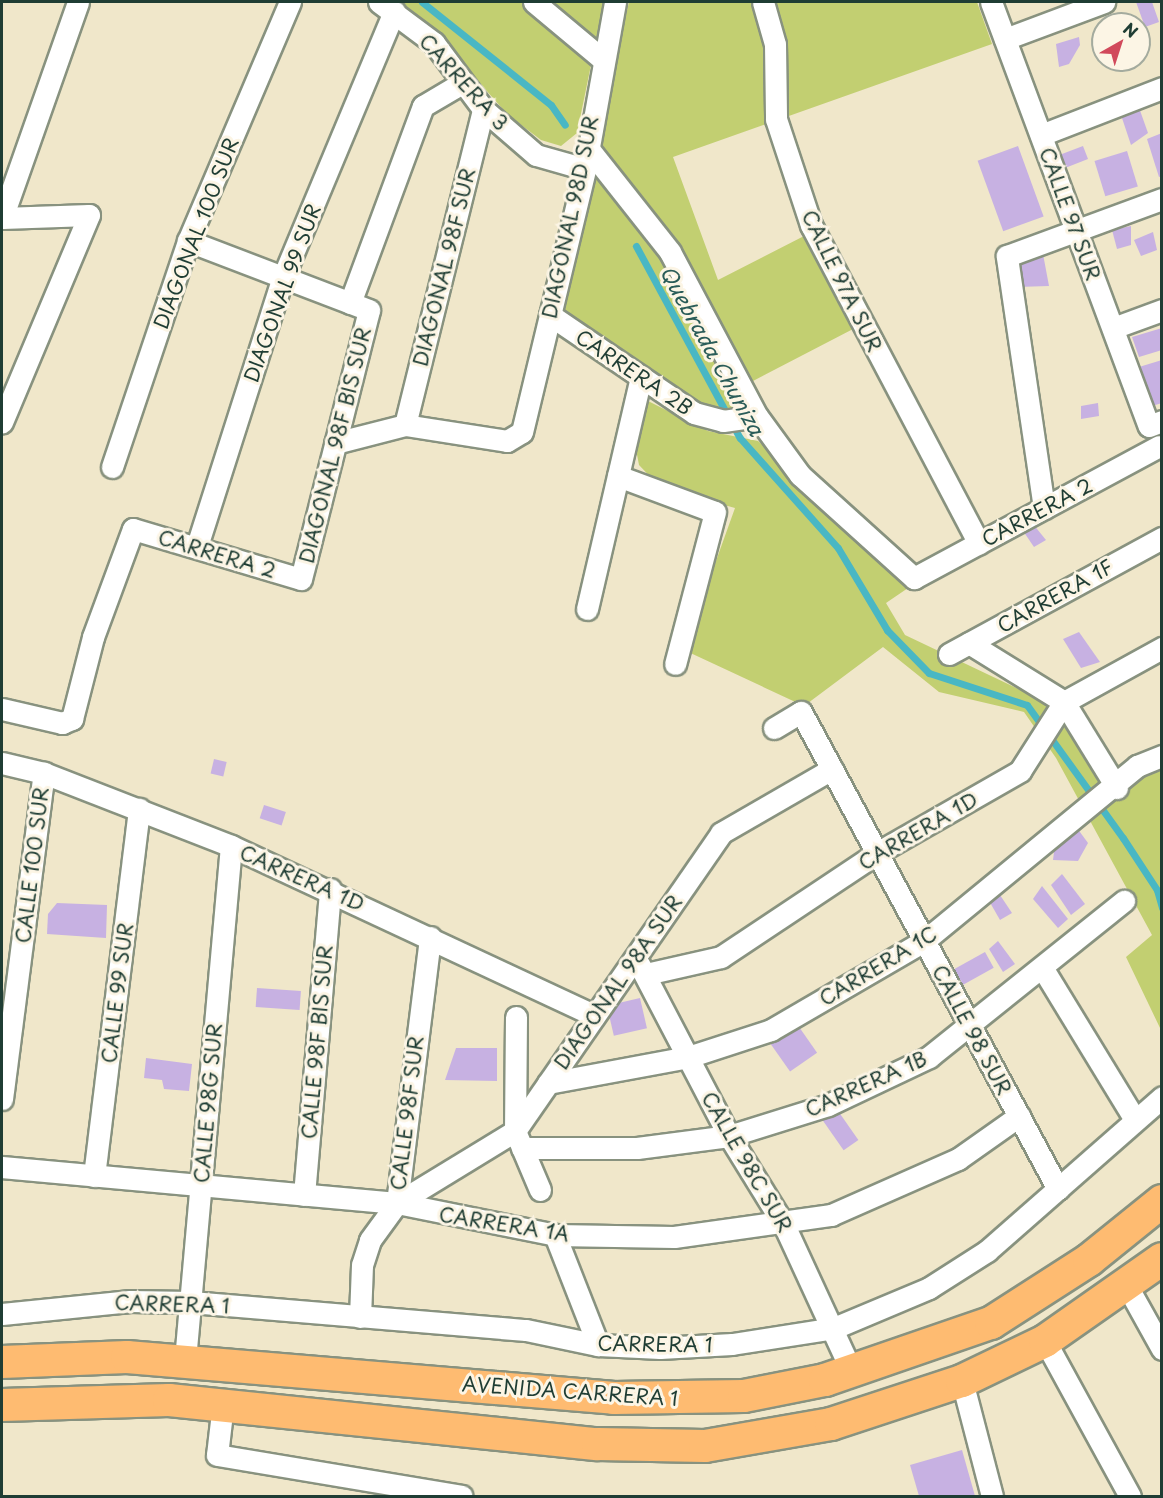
<!DOCTYPE html>
<style>
body{margin:0}
#map{position:relative;width:1163px;height:1498px;overflow:hidden;background:#f0e7ca;font-family:"Playpen Sans",sans-serif}
div>[style]{position:absolute}
[style*='--x']{left:calc(var(--x)*1px);top:calc(var(--y)*1px);width:calc(var(--w)*1px);rotate:calc(var(--a)*1deg)}
.green>*{inset:0;background:#c2cf71}
.stream>*{height:7px;margin:-3.5px;padding:0 3.5px;transform-origin:3.5px;border-radius:3.5px;background:#49b7c4}
.building>*{inset:0;background:#c7b1e2;transform-origin:0 0}
.roads{filter:drop-shadow(2px 0 #88927f) drop-shadow(-2px 0 #88927f) drop-shadow(0 2px #88927f) drop-shadow(0 -2px #88927f)}
.minor>*{height:21px;margin:-10.5px;padding:0 10.5px;transform-origin:10.5px;border-radius:10.5px;background:#fff}
.highway>*{height:32px;margin:-16px;padding:0 16px;transform-origin:16px;border-radius:16px;background:#febb71}
span{translate:-50% -50%;white-space:nowrap;text-align:center;line-height:1.15;-webkit-text-stroke:6px #fcf5e5;paint-order:stroke}
.street-label{font-size:20px;color:#1f3d34}
.water-label{font-size:21px;color:#2a5c58;font-style:italic}
.frame{position:absolute;inset:0;border:3px solid #1f3d34;pointer-events:none}
.north{position:absolute;left:1091px;top:12px;width:60px;height:60px;box-sizing:border-box;background:#fcf5e5;border:2px solid #a4ab9e;border-radius:50%;rotate:39deg;font-size:16px;font-weight:700;line-height:24px;text-align:center;color:#1f3d34}
.north::after{content:'';display:block;margin:auto;width:21px;height:27px;background:#d1495b;clip-path:polygon(50% 0,100% 100%,50% 72%,0 100%)}
</style>
<div id="map">
<div class="green">
<i style="clip-path:polygon(397px 2px,604px 2px,577px 133px,561px 146px,541px 140px,508px 115px,432px 29px)"></i>
<i style="clip-path:polygon(629px 2px,977px 2px,992px 44px,673px 157px,718px 280px,806px 235px,855px 328px,753px 381px,764px 402px,732px 412px,684px 397px,559px 309px)"></i>
<i style="clip-path:polygon(648px 401px,708px 431px,758px 441px,774px 455px,908px 588px,886px 603px,905px 635px,1069px 713px,1117px 764px,1136px 771px,1161px 761px,1161px 1030px,1126px 957px,1152px 935px,1056px 758px,1024px 712px,939px 692px,883px 647px,804px 706px,684px 650px,735px 508px,660px 487px,639px 465px,634px 439px)"></i>
</div>
<div class="stream">
<i style="--x:422;--y:2;--w:165;--a:38.6"></i>
<i style="--x:551;--y:105;--w:24;--a:55"></i>
<i style="--x:636;--y:246;--w:218;--a:61.6"></i>
<i style="--x:740;--y:438;--w:147;--a:48.3"></i>
<i style="--x:838;--y:548;--w:96;--a:59.1"></i>
<i style="--x:887;--y:630;--w:60;--a:45.7"></i>
<i style="--x:929;--y:673;--w:103;--a:18.1"></i>
<i style="--x:1027;--y:705;--w:164;--a:54.2"></i>
<i style="--x:1123;--y:838;--w:62;--a:56.8"></i>
<i style="--x:1157;--y:890;--w:19;--a:74"></i>
</div>
<div class="building">
<i style="clip-path:polygon(1136px 2px,1152px 2px,1159px 22px,1145px 27px)"></i>
<i style="clip-path:polygon(1079px 37px,1080px 45px,1069px 64px,1059px 67px,1056px 44px)"></i>
<i style="clip-path:polygon(1137px 102px,1148px 133px,1131px 145px,1119px 109px)"></i>
<i style="clip-path:polygon(1162px 133px,1162px 176px,1159px 177px,1147px 139px)"></i>
<i style="left:1018px;top:146px;width:75px;height:43px;rotate:70deg"></i>
<i style="left:1083px;top:146px;width:14px;height:26px;rotate:69deg"></i>
<i style="left:1127px;top:151px;width:37px;height:34px;rotate:73deg"></i>
<i style="clip-path:polygon(1131px 226px,1131px 245px,1117px 249px,1112px 230px)"></i>
<i style="clip-path:polygon(1153px 232px,1157px 250px,1141px 256px,1134px 240px)"></i>
<i style="clip-path:polygon(1043px 254px,1049px 286px,1017px 287px,1012px 266px)"></i>
<i style="clip-path:polygon(1162px 328px,1162px 350px,1139px 357px,1132px 337px)"></i>
<i style="clip-path:polygon(1162px 360px,1162px 403px,1152px 406px,1139px 367px)"></i>
<i style="clip-path:polygon(1098px 403px,1099px 416px,1081px 419px,1081px 406px)"></i>
<i style="clip-path:polygon(1029px 519px,1046px 540px,1034px 547px,1019px 525px)"></i>
<i style="clip-path:polygon(1079px 632px,1100px 662px,1081px 668px,1063px 639px)"></i>
<i style="left:214px;top:759px;width:13px;height:15px;rotate:13deg"></i>
<i style="left:264px;top:805px;width:23px;height:14px;rotate:18deg"></i>
<i style="clip-path:polygon(1077px 828px,1088px 843px,1078px 861px,1053px 860px,1055px 844px)"></i>
<i style="clip-path:polygon(1062px 874px,1085px 904px,1071px 915px,1051px 885px)"></i>
<i style="clip-path:polygon(1042px 886px,1068px 919px,1058px 928px,1033px 899px)"></i>
<i style="clip-path:polygon(998px 892px,1012px 913px,1000px 920px,988px 899px)"></i>
<i style="clip-path:polygon(57px 903px,107px 905px,106px 938px,47px 934px,48px 914px)"></i>
<i style="clip-path:polygon(998px 941px,1015px 964px,1003px 972px,989px 949px)"></i>
<i style="left:985px;top:952px;width:18px;height:37px;rotate:61deg"></i>
<i style="left:257px;top:988px;width:44px;height:19px;rotate:4deg"></i>
<i style="left:640px;top:998px;width:31px;height:34px;rotate:77deg"></i>
<i style="left:797px;top:1024px;width:35px;height:33px;rotate:55deg"></i>
<i style="clip-path:polygon(456px 1048px,497px 1048px,497px 1081px,445px 1080px)"></i>
<i style="clip-path:polygon(146px 1058px,192px 1064px,189px 1091px,164px 1089px,162px 1080px,144px 1078px)"></i>
<i style="left:836px;top:1108px;width:39px;height:18px;rotate:55deg"></i>
<i style="clip-path:polygon(962px 1450px,975px 1496px,919px 1496px,910px 1465px)"></i>
</div>
<div class="roads">
<div class="minor">
<i style="--x:379;--y:2;--w:69;--a:36.7"></i>
<i style="--x:434;--y:43;--w:82;--a:53.4"></i>
<i style="--x:483;--y:109;--w:70;--a:41"></i>
<i style="--x:536;--y:155;--w:51;--a:15.9"></i>
<i style="--x:534;--y:2;--w:87;--a:39.9"></i>
<i style="--x:763;--y:2;--w:44;--a:74.1"></i>
<i style="--x:775;--y:44;--w:75;--a:89.2"></i>
<i style="--x:776;--y:119;--w:112;--a:71.7"></i>
<i style="--x:811;--y:225;--w:360;--a:62.2"></i>
<i style="--x:991;--y:2;--w:452;--a:69.6"></i>
<i style="--x:1149;--y:426;--w:14;--a:-21"></i>
<i style="--x:1005;--y:39;--w:106;--a:-20.5"></i>
<i style="--x:1041;--y:135;--w:130;--a:-21.2"></i>
<i style="--x:588;--y:148;--w:132;--a:51.7"></i>
<i style="--x:670;--y:252;--w:186;--a:62.1"></i>
<i style="--x:757;--y:416;--w:73;--a:53.9"></i>
<i style="--x:800;--y:475;--w:154;--a:42.1"></i>
<i style="--x:914;--y:578;--w:278;--a:-28.3"></i>
<i style="--x:2;--y:218;--w:87;--a:-2"></i>
<i style="--x:89;--y:215;--w:225;--a:112.8"></i>
<i style="--x:2;--y:218;--w:229;--a:-70.6"></i>
<i style="--x:350;--y:303;--w:210;--a:-69.7"></i>
<i style="--x:423;--y:106;--w:45;--a:-30.5"></i>
<i style="--x:550;--y:315;--w:174;--a:34.2"></i>
<i style="--x:694;--y:413;--w:30;--a:15"></i>
<i style="--x:723;--y:421;--w:34;--a:-8"></i>
<i style="--x:1113;--y:328;--w:52;--a:-20.2"></i>
<i style="--x:405;--y:425;--w:325;--a:-76.1"></i>
<i style="--x:335;--y:443;--w:72;--a:-14.4"></i>
<i style="--x:405;--y:425;--w:103;--a:8.9"></i>
<i style="--x:507;--y:441;--w:17;--a:-31"></i>
<i style="--x:522;--y:432;--w:270;--a:-76.5"></i>
<i style="--x:585;--y:169;--w:170;--a:-79.8"></i>
<i style="--x:112;--y:467;--w:238;--a:-71.4"></i>
<i style="--x:188;--y:241;--w:260;--a:-66.9"></i>
<i style="--x:618;--y:476;--w:103;--a:20.4"></i>
<i style="--x:715;--y:512;--w:157;--a:104.7"></i>
<i style="--x:1044;--y:508;--w:255;--a:-98.4"></i>
<i style="--x:1007;--y:256;--w:165;--a:-20.2"></i>
<i style="--x:197;--y:546;--w:282;--a:-72.3"></i>
<i style="--x:283;--y:277;--w:288;--a:-67.3"></i>
<i style="--x:587;--y:609;--w:238;--a:-76.9"></i>
<i style="--x:969;--y:643;--w:112;--a:31.8"></i>
<i style="--x:1064;--y:702;--w:101;--a:58.4"></i>
<i style="--x:949;--y:654;--w:243;--a:-28.6"></i>
<i style="--x:2;--y:709;--w:62;--a:13.1"></i>
<i style="--x:62;--y:723;--w:11;--a:-22"></i>
<i style="--x:72;--y:719;--w:85;--a:-75.6"></i>
<i style="--x:93;--y:637;--w:115;--a:-69.7"></i>
<i style="--x:133;--y:529;--w:175;--a:16.6"></i>
<i style="--x:301;--y:579;--w:277;--a:-75.8"></i>
<i style="--x:369;--y:310;--w:194;--a:-159.1"></i>
<i style="--x:774;--y:728;--w:31;--a:-31"></i>
<i style="--x:801;--y:712;--w:542;--a:61.68"></i>
<i style="--x:2;--y:763;--w:43;--a:13.4"></i>
<i style="--x:44;--y:773;--w:201;--a:21.3"></i>
<i style="--x:231;--y:846;--w:400;--a:25"></i>
<i style="--x:639;--y:964;--w:194;--a:62.4"></i>
<i style="--x:729;--y:1136;--w:105;--a:58.3"></i>
<i style="--x:784;--y:1225;--w:162;--a:65.2"></i>
<i style="--x:1043;--y:969;--w:175;--a:58.6"></i>
<i style="--x:646;--y:974;--w:77;--a:-12.8"></i>
<i style="--x:721;--y:957;--w:187;--a:-33.7"></i>
<i style="--x:877;--y:853;--w:165;--a:-29.8"></i>
<i style="--x:1020;--y:771;--w:82;--a:-57.5"></i>
<i style="--x:1064;--y:702;--w:112;--a:-28.9"></i>
<i style="--x:516;--y:1017;--w:114;--a:90.5"></i>
<i style="--x:515;--y:1131;--w:64;--a:67"></i>
<i style="--x:548;--y:1083;--w:142;--a:-10.5"></i>
<i style="--x:688;--y:1057;--w:87;--a:-18"></i>
<i style="--x:771;--y:1030;--w:177;--a:-30.2"></i>
<i style="--x:924;--y:941;--w:276;--a:-39.4"></i>
<i style="--x:1137;--y:766;--w:27;--a:-22"></i>
<i style="--x:2;--y:1099;--w:329;--a:-82.7"></i>
<i style="--x:522;--y:1148;--w:115;--a:0"></i>
<i style="--x:637;--y:1148;--w:93;--a:-7.4"></i>
<i style="--x:729;--y:1136;--w:104;--a:-17.4"></i>
<i style="--x:828;--y:1105;--w:112;--a:-25.4"></i>
<i style="--x:929;--y:1057;--w:250;--a:-38.7"></i>
<i style="--x:2;--y:1167;--w:397;--a:5.2"></i>
<i style="--x:397;--y:1203;--w:161;--a:11.4"></i>
<i style="--x:555;--y:1235;--w:119;--a:1"></i>
<i style="--x:674;--y:1237;--w:159;--a:-8"></i>
<i style="--x:831;--y:1215;--w:139;--a:-23.8"></i>
<i style="--x:958;--y:1159;--w:75;--a:-35.2"></i>
<i style="--x:94;--y:1176;--w:370;--a:-83"></i>
<i style="--x:304;--y:1195;--w:307;--a:-85.1"></i>
<i style="--x:397;--y:1203;--w:138;--a:-31.4"></i>
<i style="--x:515;--y:1131;--w:362;--a:-55.3"></i>
<i style="--x:721;--y:833;--w:128;--a:-30"></i>
<i style="--x:555;--y:1235;--w:118;--a:68.6"></i>
<i style="--x:1127;--y:1286;--w:72;--a:60.9"></i>
<i style="--x:2;--y:1314;--w:129;--a:-5.8"></i>
<i style="--x:130;--y:1301;--w:61;--a:0.9"></i>
<i style="--x:191;--y:1302;--w:336;--a:4.8"></i>
<i style="--x:526;--y:1330;--w:74;--a:11.8"></i>
<i style="--x:598;--y:1345;--w:62;--a:2.8"></i>
<i style="--x:660;--y:1348;--w:72;--a:-3.2"></i>
<i style="--x:732;--y:1344;--w:103;--a:-8.9"></i>
<i style="--x:834;--y:1328;--w:103;--a:-22.8"></i>
<i style="--x:929;--y:1288;--w:69;--a:-32.5"></i>
<i style="--x:987;--y:1251;--w:233;--a:-41.3"></i>
<i style="--x:360;--y:1317;--w:52;--a:-87.8"></i>
<i style="--x:362;--y:1265;--w:26;--a:-72"></i>
<i style="--x:370;--y:1240;--w:46;--a:-53.9"></i>
<i style="--x:397;--y:1203;--w:268;--a:-82.9"></i>
<i style="--x:1045;--y:1341;--w:177;--a:61.3"></i>
<i style="--x:185;--y:1360;--w:516;--a:-84.89"></i>
<i style="--x:962;--y:1381;--w:119;--a:75.4"></i>
<i style="--x:223;--y:1404;--w:51;--a:96.7"></i>
<i style="--x:217;--y:1455;--w:248;--a:9.5"></i>
</div>
<div class="highway">
<i style="--x:2;--y:1362;--w:125;--a:-2.3"></i>
<i style="--x:127;--y:1357;--w:489;--a:4.8"></i>
<i style="--x:614;--y:1398;--w:130;--a:-0.9"></i>
<i style="--x:744;--y:1396;--w:83;--a:-11.2"></i>
<i style="--x:825;--y:1380;--w:176;--a:-19"></i>
<i style="--x:991;--y:1323;--w:117;--a:-32.7"></i>
<i style="--x:1089;--y:1260;--w:94;--a:-38.9"></i>
<i style="--x:2;--y:1405;--w:167;--a:-1.7"></i>
<i style="--x:169;--y:1400;--w:431;--a:5.9"></i>
<i style="--x:598;--y:1444;--w:107;--a:1.1"></i>
<i style="--x:705;--y:1446;--w:128;--a:-9.9"></i>
<i style="--x:831;--y:1424;--w:138;--a:-18.2"></i>
<i style="--x:962;--y:1381;--w:92;--a:-25.7"></i>
<i style="--x:1045;--y:1341;--w:143;--a:-35"></i>
</div>
</div>
<div class="street-label">
<span style="left:464px;top:82px;rotate:48deg">CARRERA 3</span>
<span style="left:1070px;top:214px;rotate:70deg">CALLE 97 SUR</span>
<span style="left:570px;top:217px;rotate:-78deg">DIAGONAL 98D SUR</span>
<span style="left:196px;top:233px;rotate:-69deg">DIAGONAL 100 SUR</span>
<span style="left:444px;top:267px;rotate:-76deg">DIAGONAL 98F SUR</span>
<span style="left:842px;top:281px;rotate:64deg">CALLE 97A SUR</span>
<span style="left:282px;top:293px;rotate:-70deg">DIAGONAL 99 SUR</span>
<span style="left:634px;top:372px;rotate:34deg">CARRERA 2B</span>
<span style="left:335px;top:445px;rotate:-76deg">DIAGONAL 98F BIS SUR</span>
<span style="left:1037px;top:512px;rotate:-28deg">CARRERA 2</span>
<span style="left:217px;top:554px;rotate:17deg">CARRERA 2</span>
<span style="left:1055px;top:596px;rotate:-29deg">CARRERA 1F</span>
<span style="left:918px;top:831px;rotate:-30deg">CARRERA 1D</span>
<span style="left:32px;top:865px;rotate:-83deg">CALLE 100 SUR</span>
<span style="left:302px;top:878px;rotate:24deg">CARRERA 1D</span>
<span style="left:878px;top:966px;rotate:-31deg">CARRERA 1C</span>
<span style="left:618px;top:982px;rotate:-55deg">DIAGONAL 98A SUR</span>
<span style="left:117px;top:993px;rotate:-83deg">CALLE 99 SUR</span>
<span style="left:972px;top:1030px;rotate:62deg">CALLE 98 SUR</span>
<span style="left:317px;top:1042px;rotate:-85deg">CALLE 98F BIS SUR</span>
<span style="left:866px;top:1084px;rotate:-24deg">CARRERA 1B</span>
<span style="left:208px;top:1103px;rotate:-85deg">CALLE 98G SUR</span>
<span style="left:407px;top:1113px;rotate:-83deg">CALLE 98F SUR</span>
<span style="left:747px;top:1162px;rotate:60deg">CALLE 98C SUR</span>
<span style="left:504px;top:1224px;rotate:9deg">CARRERA 1A</span>
<span style="left:172px;top:1304px;rotate:2deg">CARRERA 1</span>
<span style="left:655px;top:1344px;rotate:1deg">CARRERA 1</span>
<span style="left:570px;top:1391px;rotate:4deg">AVENIDA CARRERA 1</span>
</div>
<div class="water-label">
<span style="left:713px;top:350px;rotate:61deg">Quebrada Chuniza</span>
</div>
<div class="frame"></div>
<div class="north">N</div>
</div>
